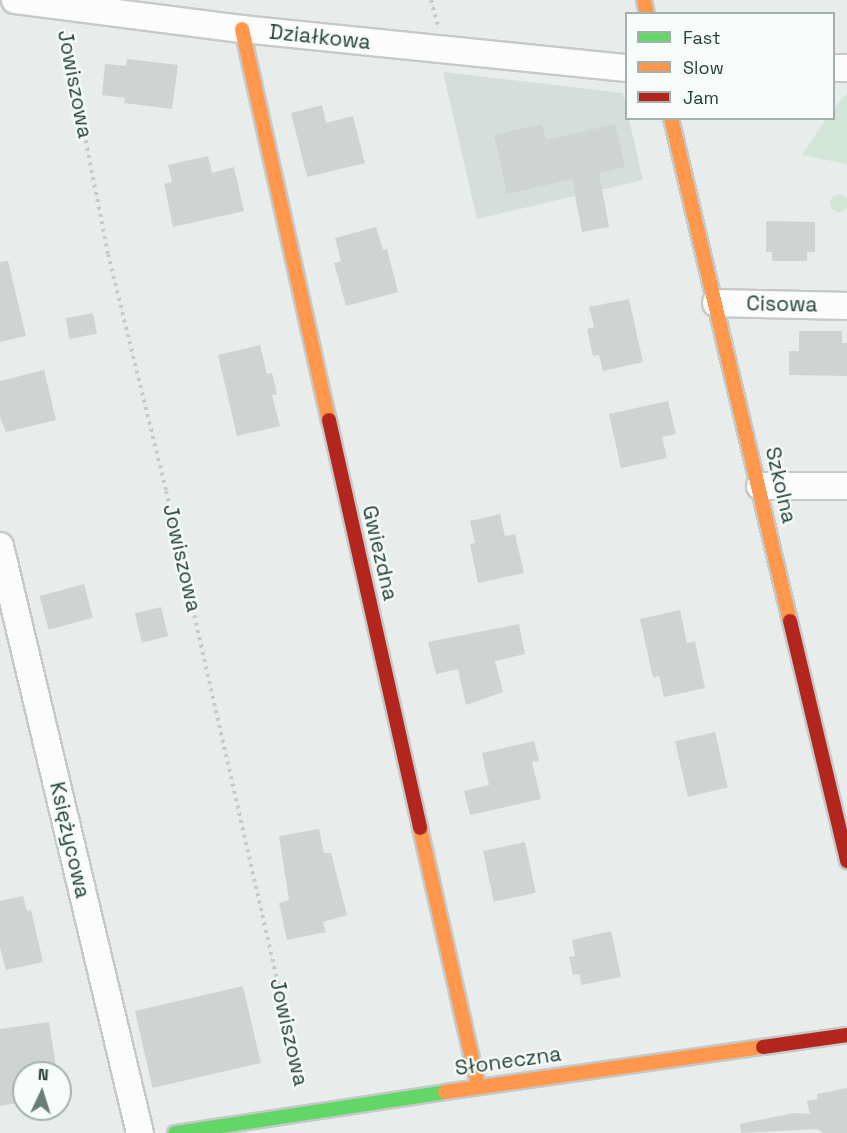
<!DOCTYPE html>
<meta charset="utf-8">
<style>
body{margin:0}
#map{position:relative;width:847px;height:1133px;overflow:hidden;background:#e8edeb;font-family:"Space Grotesk",sans-serif}
div>[style]{position:absolute}
[style*='--x']{left:calc(var(--x)*1px);top:calc(var(--y)*1px);width:calc(var(--w)*1px);rotate:calc(var(--a)*1deg)}
.built>*{inset:0;background:#d6dedb}
.green>*{inset:0;background:#d1e6d8}
.round{border-radius:50%}
.building>*{inset:0;background:#cfd4d2;transform-origin:0 0}
.path>*{height:4px;margin-top:-2px;transform-origin:0;background:repeating-linear-gradient(90deg,#c3ccca 0 3px,transparent 0 7.5px)}
.roads{filter:drop-shadow(2px 0 #c5cac8) drop-shadow(-2px 0 #c5cac8) drop-shadow(0 2px #c5cac8) drop-shadow(0 -2px #c5cac8)}
.street>*{height:26px;margin:-13px;padding:0 13px;transform-origin:13px;border-radius:13px;background:#fcfcfc}
.fast>*{height:14px;margin:-7px;padding:0 7px;transform-origin:7px;border-radius:7px;background:#63d668}
.slow>*{height:14px;margin:-7px;padding:0 7px;transform-origin:7px;border-radius:7px;background:#ff974d}
.jam>*{height:14px;margin:-7px;padding:0 7px;transform-origin:7px;border-radius:7px;background:#b3261e}
span{translate:-50% -50%;white-space:nowrap;text-align:center;line-height:1.15;-webkit-text-stroke:4.5px #f7fbf9;paint-order:stroke}
.street-label{font-size:21px;color:#24423a}
.legend{position:absolute;left:625px;top:12px;width:210px;height:108px;box-sizing:border-box;background:#f7fbf9;border:2px solid #a3b1ad;margin:0;padding:8px 10px;list-style:none;font-size:18px;color:#24423a}
.legend li{display:flex;align-items:center;gap:12px;height:30px}
.legend b{width:30px;border:2px solid #a3b1ad}
.north{position:absolute;left:12px;top:1061px;width:60px;height:60px;box-sizing:border-box;background:#f7fbf9;border:2px solid #a3b1ad;border-radius:50%;rotate:4deg;font-size:16px;font-weight:700;line-height:24px;text-align:center;color:#24423a}
.north::after{content:'';display:block;margin:auto;width:21px;height:27px;background:#697e78;clip-path:polygon(50% 0,100% 100%,50% 72%,0 100%)}
</style>
<div id="map">
<div class="built">
<i style="clip-path:polygon(443px 72px,623px 93px,643px 180px,477px 219px)"></i>
</div>
<div class="green">
<i style="clip-path:polygon(847px 93px,847px 164px,802px 155px,826px 119px,834px 118px,834px 108px)"></i>
<i class="round" style="left:830px;top:194px;width:18px;height:18px"></i>
</div>
<div class="building">
<i style="clip-path:polygon(127px 59px,178px 65px,172px 109px,124px 103px,125px 98px,102px 95px,105px 64px,126px 66px)"></i>
<i style="clip-path:polygon(322px 105px,326px 123px,353px 116px,365px 163px,307px 177px,291px 113px)"></i>
<i style="clip-path:polygon(542px 124px,546px 140px,615px 124px,625px 167px,599px 173px,609px 227px,582px 232px,572px 179px,507px 194px,494px 135px)"></i>
<i style="clip-path:polygon(208px 156px,212px 173px,234px 167px,244px 211px,173px 227px,164px 184px,172px 182px,168px 165px)"></i>
<i style="clip-path:polygon(766px 221px,815px 222px,815px 252px,807px 252px,807px 261px,772px 261px,772px 252px,766px 252px)"></i>
<i style="clip-path:polygon(376px 227px,383px 250px,387px 249px,398px 292px,346px 306px,334px 263px,341px 261px,335px 238px)"></i>
<i style="clip-path:polygon(8px 261px,26px 336px,0 342px,0 262px)"></i>
<i style="clip-path:polygon(629px 299px,643px 362px,603px 371px,599px 355px,593px 356px,587px 329px,594px 327px,589px 307px)"></i>
<i style="left:93px;top:313px;width:21px;height:28px;rotate:79deg"></i>
<i style="clip-path:polygon(799px 331px,842px 331px,842px 343px,847px 343px,847px 376px,789px 375px,789px 351px,799px 351px)"></i>
<i style="clip-path:polygon(260px 345px,267px 374px,272px 373px,277px 394px,272px 395px,280px 426px,237px 436px,218px 355px)"></i>
<i style="clip-path:polygon(44px 370px,56px 420px,6px 432px,0 418px,0 381px)"></i>
<i style="clip-path:polygon(668px 401px,676px 434px,662px 437px,667px 458px,621px 468px,609px 414px)"></i>
<i style="clip-path:polygon(500px 514px,505px 536px,515px 534px,524px 573px,478px 583px,470px 544px,475px 543px,470px 521px)"></i>
<i style="left:84px;top:584px;width:35px;height:46px;rotate:75deg"></i>
<i style="left:161px;top:607px;width:30px;height:27px;rotate:76deg"></i>
<i style="clip-path:polygon(680px 610px,687px 643px,695px 641px,705px 688px,664px 697px,659px 676px,653px 678px,640px 619px)"></i>
<i style="clip-path:polygon(519px 624px,525px 654px,495px 661px,503px 692px,466px 705px,458px 669px,436px 674px,428px 642px)"></i>
<i style="left:715px;top:732px;width:57px;height:41px;rotate:77deg"></i>
<i style="clip-path:polygon(534px 741px,539px 761px,532px 762px,541px 799px,470px 815px,464px 791px,489px 785px,482px 753px)"></i>
<i style="clip-path:polygon(319px 829px,324px 853px,331px 853px,347px 915px,323px 922px,326px 932px,287px 940px,279px 903px,289px 900px,279px 836px)"></i>
<i style="left:525px;top:842px;width:52px;height:43px;rotate:78deg"></i>
<i style="clip-path:polygon(23px 896px,27px 911px,31px 910px,43px 962px,6px 970px,0 947px,0 901px)"></i>
<i style="clip-path:polygon(611px 931px,621px 977px,582px 985px,579px 974px,573px 975px,569px 957px,575px 956px,572px 940px)"></i>
<i style="left:243px;top:986px;width:79px;height:111px;rotate:77deg"></i>
<i style="clip-path:polygon(49px 1022px,57px 1073px,24px 1073px,24px 1102px,0 1106px,0 1029px)"></i>
<i style="clip-path:polygon(847px 1088px,847px 1133px,823px 1133px,817px 1129px,741px 1133px,740px 1124px,793px 1113px,810px 1114px,807px 1101px,818px 1099px,817px 1094px)"></i>
</div>
<div class="path">
<i style="--x:431;--y:0;--w:27;--a:75"></i>
<i style="--x:64;--y:30;--w:228;--a:78.9"></i>
<i style="--x:108;--y:254;--w:244;--a:76.2"></i>
<i style="--x:166;--y:491;--w:609;--a:77.2"></i>
</div>
<div class="roads">
<div class="street">
<i style="--x:15;--y:0;--w:229;--a:7.3"></i>
<i style="--x:242;--y:29;--w:386;--a:5.8"></i>
<i style="--x:834;--y:68;--w:13;--a:0"></i>
<i style="--x:716;--y:303;--w:131;--a:1.3"></i>
<i style="--x:760;--y:486;--w:87;--a:0"></i>
<i style="--x:0;--y:546;--w:603;--a:76.59"></i>
</div>
<div class="fast">
<i style="--x:175;--y:1133;--w:273;--a:-8.6"></i>
</div>
<div class="slow">
<i style="--x:644;--y:0;--w:14;--a:78"></i>
<i style="--x:242;--y:29;--w:401;--a:77.5"></i>
<i style="--x:671;--y:118;--w:517;--a:76.69"></i>
<i style="--x:420;--y:828;--w:264;--a:77.3"></i>
<i style="--x:445;--y:1092;--w:321;--a:-8.1"></i>
</div>
<div class="jam">
<i style="--x:329;--y:420;--w:418;--a:77.4"></i>
<i style="--x:790;--y:621;--w:247;--a:76.6"></i>
<i style="--x:763;--y:1047;--w:85;--a:-8.1"></i>
</div>
</div>
<div class="street-label">
<span style="left:320px;top:37px;rotate:6deg">Działkowa</span>
<span style="left:75px;top:84px;rotate:79deg">Jowiszowa</span>
<span style="left:782px;top:304px;rotate:1deg">Cisowa</span>
<span style="left:781px;top:485px;rotate:77deg">Szkolna</span>
<span style="left:380px;top:553px;rotate:77deg">Gwiezdna</span>
<span style="left:182px;top:558px;rotate:77deg">Jowiszowa</span>
<span style="left:70px;top:840px;rotate:77deg">Księżycowa</span>
<span style="left:289px;top:1032px;rotate:77deg">Jowiszowa</span>
<span style="left:508px;top:1061px;rotate:-8deg">Słoneczna</span>
</div>
<ul class="legend">
<li><b style="height:8px;background:#63d668"></b>Fast</li>
<li><b style="height:8px;background:#ff974d"></b>Slow</li>
<li><b style="height:8px;background:#b3261e"></b>Jam</li>
</ul>
<div class="north">N</div>
</div>
